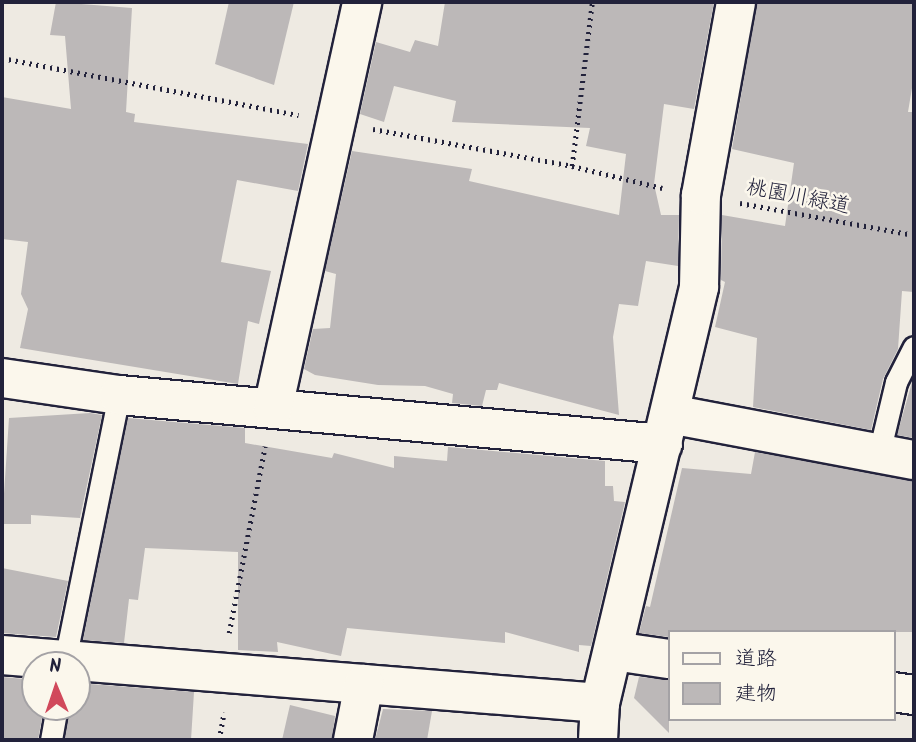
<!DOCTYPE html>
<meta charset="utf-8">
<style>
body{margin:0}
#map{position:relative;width:916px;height:742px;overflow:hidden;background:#eeeae2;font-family:Kalam,"Klee One",sans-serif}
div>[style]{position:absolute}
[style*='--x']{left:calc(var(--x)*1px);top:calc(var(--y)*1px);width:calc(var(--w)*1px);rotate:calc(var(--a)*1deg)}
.building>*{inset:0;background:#bcb8b8}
.path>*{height:4.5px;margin-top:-2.25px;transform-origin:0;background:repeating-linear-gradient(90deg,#22223b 0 2px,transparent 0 7px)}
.roads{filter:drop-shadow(2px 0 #22223b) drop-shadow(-2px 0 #22223b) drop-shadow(0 2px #22223b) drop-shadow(0 -2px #22223b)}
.service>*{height:21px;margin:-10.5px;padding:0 10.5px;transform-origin:10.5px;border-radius:10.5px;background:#fbf7ec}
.minor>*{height:38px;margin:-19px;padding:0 19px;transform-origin:19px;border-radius:19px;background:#fbf7ec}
span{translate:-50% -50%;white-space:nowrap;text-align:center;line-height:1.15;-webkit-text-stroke:5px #fbf7ec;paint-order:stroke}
.street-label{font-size:21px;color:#22223b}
.frame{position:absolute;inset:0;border:4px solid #22223b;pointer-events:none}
.legend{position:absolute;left:668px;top:630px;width:228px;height:91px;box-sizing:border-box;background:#fbf7ec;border:2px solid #a4a2a5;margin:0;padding:9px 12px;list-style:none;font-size:21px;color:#22223b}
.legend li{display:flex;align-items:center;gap:14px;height:35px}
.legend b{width:35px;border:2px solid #a4a2a5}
.north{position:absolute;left:21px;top:651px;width:70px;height:70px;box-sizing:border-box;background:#fbf7ec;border:2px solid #a4a2a5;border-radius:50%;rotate:358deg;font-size:19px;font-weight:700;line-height:28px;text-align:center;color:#22223b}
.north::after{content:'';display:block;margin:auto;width:24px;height:32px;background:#d1495b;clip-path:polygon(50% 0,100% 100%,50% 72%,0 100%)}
</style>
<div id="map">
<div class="building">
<i style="clip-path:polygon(56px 2px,132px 8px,126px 112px,135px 114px,134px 122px,308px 144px,298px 191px,237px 180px,221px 262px,271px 271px,259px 324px,248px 321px,238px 384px,20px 348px,28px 309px,21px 294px,28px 242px,2px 239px,2px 97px,71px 109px,65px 36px,50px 35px)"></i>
<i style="clip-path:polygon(229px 2px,294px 2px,274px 85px,215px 64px)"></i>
<i style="clip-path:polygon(445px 2px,714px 2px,694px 109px,664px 104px,654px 184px,661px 215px,679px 215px,678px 266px,646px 261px,638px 306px,619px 304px,613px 337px,619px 415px,499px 383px,497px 390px,486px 390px,482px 406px,452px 403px,453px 394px,425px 386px,378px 385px,315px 375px,304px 369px,313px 329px,330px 328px,336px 274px,325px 271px,352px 151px,472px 169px,469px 181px,619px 215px,626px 154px,586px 146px,590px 128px,452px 122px,456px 101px,394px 86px,384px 122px,360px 114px,376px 42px,410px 52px,415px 40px,438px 46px)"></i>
<i style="clip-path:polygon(757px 2px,914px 2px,914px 76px,908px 112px,914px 112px,914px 292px,902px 291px,898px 349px,883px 379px,871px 430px,753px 407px,757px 338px,715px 327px,725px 282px,721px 280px,722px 215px,785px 226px,794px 163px,732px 149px)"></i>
<i style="clip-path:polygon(914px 375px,914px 438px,897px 435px)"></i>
<i style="clip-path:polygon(90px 413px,102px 415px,80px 518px,31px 515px,31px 524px,2px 524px,9px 418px)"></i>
<i style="clip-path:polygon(128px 418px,245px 428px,245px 443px,332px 458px,334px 453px,394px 468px,394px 456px,447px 461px,448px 447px,605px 461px,605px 486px,613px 486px,614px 501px,625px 502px,591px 646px,579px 645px,579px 652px,505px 632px,505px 643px,347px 628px,341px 656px,277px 642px,278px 652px,238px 650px,238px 552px,145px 548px,138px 600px,129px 599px,124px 643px,83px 640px)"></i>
<i style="clip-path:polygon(755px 452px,914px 481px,914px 632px,669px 632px,669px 637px,639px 633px,646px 606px,650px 607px,682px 468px,751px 474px)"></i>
<i style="clip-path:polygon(2px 568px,68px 581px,56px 637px,2px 633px)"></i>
<i style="clip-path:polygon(2px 677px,35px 680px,35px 707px,44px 707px,38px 740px,2px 740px)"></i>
<i style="clip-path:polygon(639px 677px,669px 680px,669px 733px,634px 698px)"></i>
<i style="clip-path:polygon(77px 683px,194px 692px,191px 740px,64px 740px,70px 707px,77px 707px)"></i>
<i style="clip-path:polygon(290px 705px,335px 716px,332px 740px,282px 740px)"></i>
<i style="clip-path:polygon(383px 709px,432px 711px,427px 740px,375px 740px)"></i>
</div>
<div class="path">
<i style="--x:2;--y:58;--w:302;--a:10.9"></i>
<i style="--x:373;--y:129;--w:202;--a:10.5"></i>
<i style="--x:572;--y:166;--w:93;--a:13.7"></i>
<i style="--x:572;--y:166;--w:165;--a:-83"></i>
<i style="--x:740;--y:203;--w:177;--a:10.4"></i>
<i style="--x:229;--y:633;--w:190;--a:-79.1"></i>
<i style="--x:219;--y:740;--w:28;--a:-80"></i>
</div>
<div class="roads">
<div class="service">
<i style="--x:879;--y:453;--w:73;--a:-76.5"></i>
<i style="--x:896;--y:382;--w:39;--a:-63"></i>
<i style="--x:64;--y:665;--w:276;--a:-78.5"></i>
<i style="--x:51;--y:740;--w:34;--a:-80"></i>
</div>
<div class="minor">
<i style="--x:2;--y:378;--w:118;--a:8.3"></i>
<i style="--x:119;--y:395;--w:546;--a:5.15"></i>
<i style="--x:273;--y:408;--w:416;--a:-77.6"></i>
<i style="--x:670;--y:414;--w:248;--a:10.7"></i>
<i style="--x:614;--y:651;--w:56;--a:8.3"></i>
<i style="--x:2;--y:655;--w:600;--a:4.59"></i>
<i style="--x:893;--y:692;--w:21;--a:8"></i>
<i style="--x:353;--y:740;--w:57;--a:-78.9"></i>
<i style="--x:598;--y:740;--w:37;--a:-87"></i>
<i style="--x:600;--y:703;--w:428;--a:-76.6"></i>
<i style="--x:699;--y:287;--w:92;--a:-88.8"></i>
<i style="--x:701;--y:195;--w:196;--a:-79.7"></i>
</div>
</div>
<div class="street-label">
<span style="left:798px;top:198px;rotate:11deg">桃園川緑道</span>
</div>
<div class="frame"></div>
<ul class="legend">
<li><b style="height:9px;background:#fbf7ec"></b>道路</li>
<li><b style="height:19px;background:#bcb8b8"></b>建物</li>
</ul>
<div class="north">N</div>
</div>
